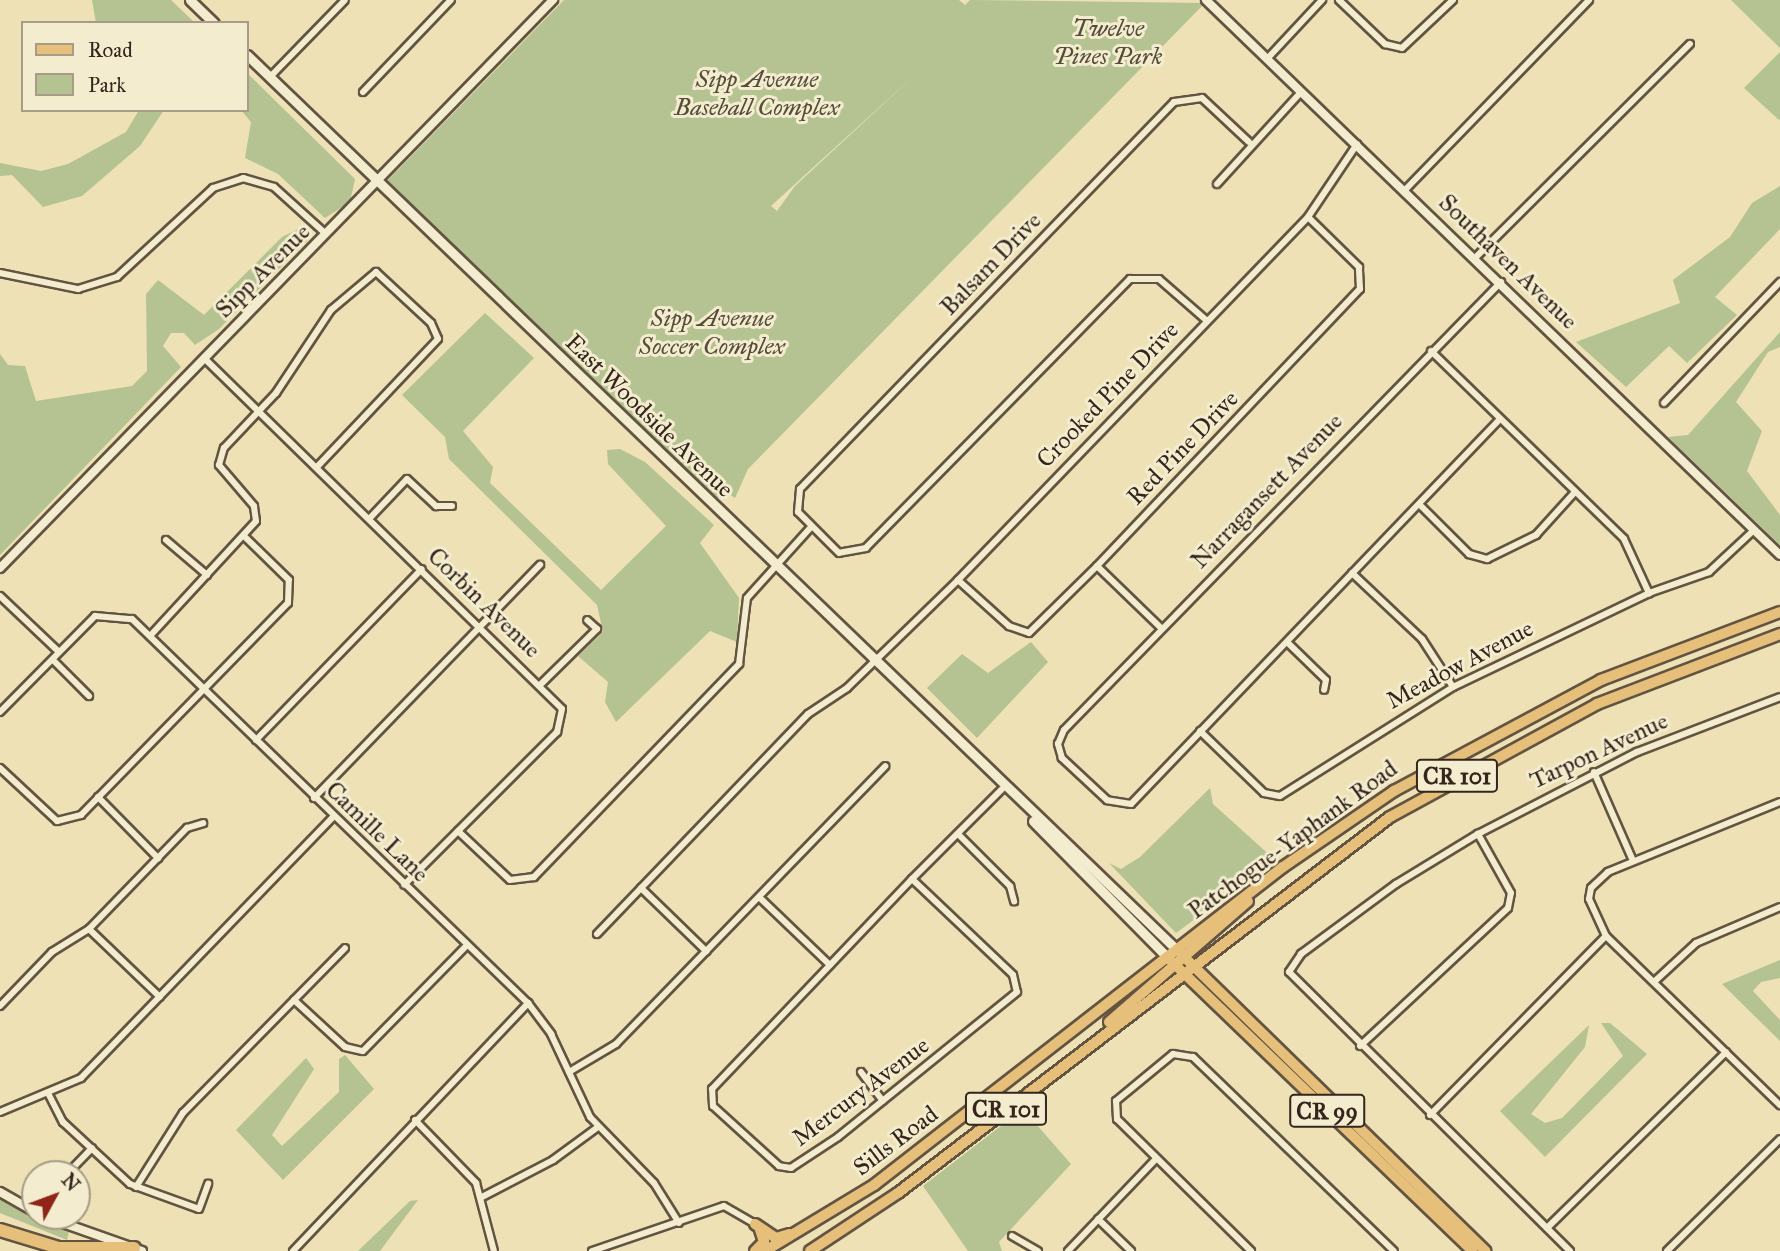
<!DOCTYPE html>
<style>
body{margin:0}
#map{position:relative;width:1780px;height:1251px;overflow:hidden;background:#ede1b5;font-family:"IM FELL Great Primer",serif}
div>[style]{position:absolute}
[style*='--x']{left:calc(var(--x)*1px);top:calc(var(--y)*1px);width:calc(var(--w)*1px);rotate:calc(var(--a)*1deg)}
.green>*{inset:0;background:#b4c391}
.roads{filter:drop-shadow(2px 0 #635442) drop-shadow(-2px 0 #635442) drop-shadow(0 2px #635442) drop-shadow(0 -2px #635442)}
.minor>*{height:6px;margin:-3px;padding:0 3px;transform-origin:3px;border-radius:3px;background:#f3eccf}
.tertiary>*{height:8px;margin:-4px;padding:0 4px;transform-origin:4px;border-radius:4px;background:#f3eccf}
.secondary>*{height:9px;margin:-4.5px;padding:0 4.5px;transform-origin:4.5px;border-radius:4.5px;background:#f3eccf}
.primary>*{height:10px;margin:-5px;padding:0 5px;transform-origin:5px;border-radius:5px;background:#e6c07a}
.motorway>*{height:12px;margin:-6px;padding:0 6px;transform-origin:6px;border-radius:6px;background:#e6c07a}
span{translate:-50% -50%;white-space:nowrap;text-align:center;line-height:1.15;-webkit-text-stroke:6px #f3eccf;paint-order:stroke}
.shield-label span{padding:2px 5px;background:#f3eccf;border:2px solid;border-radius:5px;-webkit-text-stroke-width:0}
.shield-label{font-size:23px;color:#35251c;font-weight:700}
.park-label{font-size:24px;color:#554c39;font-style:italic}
.street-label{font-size:24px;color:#35251c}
.legend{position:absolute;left:21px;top:21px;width:228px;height:91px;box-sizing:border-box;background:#f3eccf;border:2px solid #a79c87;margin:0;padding:9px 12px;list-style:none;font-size:21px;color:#35251c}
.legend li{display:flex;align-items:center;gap:14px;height:35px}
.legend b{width:35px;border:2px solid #a79c87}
.north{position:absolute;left:21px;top:1160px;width:70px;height:70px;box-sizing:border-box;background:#f3eccf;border:2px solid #a79c87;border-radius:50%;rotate:49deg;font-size:19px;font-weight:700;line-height:28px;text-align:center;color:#35251c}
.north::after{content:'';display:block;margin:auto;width:24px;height:32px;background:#8f2418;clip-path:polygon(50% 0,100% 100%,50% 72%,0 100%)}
</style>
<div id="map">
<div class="green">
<i style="clip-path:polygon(92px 0,171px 0,195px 23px,96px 23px)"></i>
<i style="clip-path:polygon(evenodd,564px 0,959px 0,965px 5px,970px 0,1205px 3px,748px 469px,735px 498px,725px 491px,715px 502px,384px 184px,564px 0,919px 71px,795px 186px,777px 211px,771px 206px,919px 71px)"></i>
<i style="clip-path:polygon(1731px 0,1780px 0,1780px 48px)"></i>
<i style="clip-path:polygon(1780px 52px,1780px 119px,1779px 120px,1744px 88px)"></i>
<i style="clip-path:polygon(247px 73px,355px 179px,350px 202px,325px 218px,278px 174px,245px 158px,251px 122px,241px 110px,247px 110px)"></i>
<i style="clip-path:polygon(139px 110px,164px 110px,140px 146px,82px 196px,43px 207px,12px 175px,0 176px,0 163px,41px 171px,68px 164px,126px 132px)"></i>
<i style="clip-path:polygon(1780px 186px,1780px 229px,1715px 297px,1737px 315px,1687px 363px,1669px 346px,1626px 387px,1576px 342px,1680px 303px,1673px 280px,1730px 237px,1752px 203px)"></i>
<i style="clip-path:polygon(302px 227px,311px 237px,219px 329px,195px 345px,184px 333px,171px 333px,163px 346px,181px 367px,0 555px,0 354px,8px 365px,25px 366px,36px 401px,132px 386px,147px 371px,146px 294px,158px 280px,204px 315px,282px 237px)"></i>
<i style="clip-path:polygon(485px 313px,534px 358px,463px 431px,493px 467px,490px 483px,601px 590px,666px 526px,608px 464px,607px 450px,620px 449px,645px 462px,714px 525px,700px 543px,739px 598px,737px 642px,710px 631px,616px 722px,605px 702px,608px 682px,578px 656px,603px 632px,597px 605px,449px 459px,445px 437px,402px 395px)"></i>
<i style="clip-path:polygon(1780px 332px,1780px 347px,1768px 352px,1736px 402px,1762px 431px,1747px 471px,1780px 515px,1780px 545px,1668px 437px,1688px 435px)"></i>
<i style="clip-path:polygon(1031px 642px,1048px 662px,977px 738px,927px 688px,962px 654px,988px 673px)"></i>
<i style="clip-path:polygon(1210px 788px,1213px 804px,1275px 860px,1176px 933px,1109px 863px,1121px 869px,1140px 857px)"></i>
<i style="clip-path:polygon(1780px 960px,1780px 978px,1761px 982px,1753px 991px,1780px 1020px,1780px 1041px,1722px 984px)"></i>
<i style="clip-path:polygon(1601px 1023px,1610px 1023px,1647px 1054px,1545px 1157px,1500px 1111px,1589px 1025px,1585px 1047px,1531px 1114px,1545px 1123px,1562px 1118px,1623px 1056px)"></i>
<i style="clip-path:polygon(345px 1055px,374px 1089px,283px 1180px,236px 1130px,306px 1058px,314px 1069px,272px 1135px,282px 1146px,339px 1092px,339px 1059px)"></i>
<i style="clip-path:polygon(1023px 1109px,1071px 1164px,999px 1242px,1002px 1251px,968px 1251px,923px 1186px)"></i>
<i style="clip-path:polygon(0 1195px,69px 1231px,67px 1240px,0 1213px)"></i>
<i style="clip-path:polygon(418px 1200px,380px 1251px,358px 1251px,410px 1201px)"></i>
</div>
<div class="roads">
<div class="minor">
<i style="--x:1339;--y:0;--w:64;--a:43.7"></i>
<i style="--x:1385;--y:44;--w:17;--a:13"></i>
<i style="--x:1402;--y:48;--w:70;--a:-43.3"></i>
<i style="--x:1267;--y:59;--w:81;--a:-47"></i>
<i style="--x:270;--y:77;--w:107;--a:-45.8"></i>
<i style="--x:363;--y:92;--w:127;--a:-46.3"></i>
<i style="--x:1217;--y:184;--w:125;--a:-47.6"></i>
<i style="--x:1406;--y:189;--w:263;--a:-45.9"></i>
<i style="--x:1476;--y:257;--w:302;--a:-44.9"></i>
<i style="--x:0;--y:273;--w:80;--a:11.6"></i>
<i style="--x:78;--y:289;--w:41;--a:-17.1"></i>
<i style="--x:117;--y:277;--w:131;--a:-42.8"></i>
<i style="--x:213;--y:188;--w:32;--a:-18"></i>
<i style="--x:243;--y:178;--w:32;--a:16"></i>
<i style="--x:274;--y:187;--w:70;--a:42.1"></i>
<i style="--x:1206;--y:320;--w:62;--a:-138.9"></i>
<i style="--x:1159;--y:279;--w:29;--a:180"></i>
<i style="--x:1130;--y:279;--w:377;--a:134.5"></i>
<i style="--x:866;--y:548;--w:27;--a:170"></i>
<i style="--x:839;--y:553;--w:58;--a:-135"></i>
<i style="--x:798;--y:512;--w:23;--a:-85"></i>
<i style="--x:800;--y:489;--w:538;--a:-45.98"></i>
<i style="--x:1174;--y:102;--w:28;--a:-8"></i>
<i style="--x:1202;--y:98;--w:64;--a:43.1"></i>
<i style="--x:1431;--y:351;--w:269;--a:44.2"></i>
<i style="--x:1624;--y:539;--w:60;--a:65.2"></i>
<i style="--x:204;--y:358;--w:501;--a:44.43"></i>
<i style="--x:562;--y:709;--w:24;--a:102"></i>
<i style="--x:557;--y:732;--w:216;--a:135"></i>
<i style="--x:1664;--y:403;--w:168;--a:-46.2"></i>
<i style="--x:1500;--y:419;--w:533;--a:133.78"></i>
<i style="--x:1131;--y:804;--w:24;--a:-171"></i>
<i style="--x:1107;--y:800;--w:62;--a:-137"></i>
<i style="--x:1062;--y:758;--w:15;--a:-106"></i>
<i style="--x:1058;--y:744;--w:15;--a:-67"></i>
<i style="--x:1064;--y:730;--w:626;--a:-45.71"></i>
<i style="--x:1419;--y:504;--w:71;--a:45"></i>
<i style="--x:1469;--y:554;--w:19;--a:16"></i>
<i style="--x:1487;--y:559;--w:55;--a:-26.1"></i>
<i style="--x:1536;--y:535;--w:58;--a:-47.8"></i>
<i style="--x:369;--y:519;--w:55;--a:-46.5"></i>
<i style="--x:407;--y:479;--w:40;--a:43"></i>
<i style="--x:436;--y:506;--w:16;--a:0"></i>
<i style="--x:166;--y:540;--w:54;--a:40.5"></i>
<i style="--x:1097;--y:566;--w:89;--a:44.1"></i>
<i style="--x:1352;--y:573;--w:96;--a:43.3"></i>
<i style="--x:1422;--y:639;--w:57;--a:57.1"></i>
<i style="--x:958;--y:580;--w:69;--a:42"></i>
<i style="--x:1009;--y:626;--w:21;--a:19"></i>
<i style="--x:1029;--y:633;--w:95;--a:-44.6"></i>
<i style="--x:1097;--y:566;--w:382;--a:-46.5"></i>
<i style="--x:1360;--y:289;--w:22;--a:-93"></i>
<i style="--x:1359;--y:267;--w:71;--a:-135.6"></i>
<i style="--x:0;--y:596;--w:81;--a:43.5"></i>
<i style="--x:150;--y:636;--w:156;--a:-47.3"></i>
<i style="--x:256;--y:521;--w:15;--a:-98"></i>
<i style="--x:254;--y:506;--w:54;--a:-130.5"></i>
<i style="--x:219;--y:465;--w:18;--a:-74"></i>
<i style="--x:224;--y:448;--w:76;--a:-46.6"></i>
<i style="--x:276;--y:393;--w:100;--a:-56.5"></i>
<i style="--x:331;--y:310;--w:59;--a:-40.2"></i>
<i style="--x:376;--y:272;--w:75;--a:42.8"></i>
<i style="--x:431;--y:323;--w:17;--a:66"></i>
<i style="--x:438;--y:339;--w:175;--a:133.4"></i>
<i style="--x:1287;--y:642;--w:54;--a:44.3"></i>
<i style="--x:1326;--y:680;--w:10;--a:101"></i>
<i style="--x:53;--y:660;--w:51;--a:45"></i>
<i style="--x:540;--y:685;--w:80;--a:-44.5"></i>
<i style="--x:597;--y:629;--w:13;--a:-138"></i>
<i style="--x:0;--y:712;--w:135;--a:-45.3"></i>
<i style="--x:95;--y:616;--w:37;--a:5"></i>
<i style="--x:132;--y:619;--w:552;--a:44.12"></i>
<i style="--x:528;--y:1003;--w:39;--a:53"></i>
<i style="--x:551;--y:1034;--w:92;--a:64.8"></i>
<i style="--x:590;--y:1117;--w:92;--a:45.9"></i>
<i style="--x:654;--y:1183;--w:47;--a:58"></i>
<i style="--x:1200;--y:731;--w:89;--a:44.1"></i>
<i style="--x:1264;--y:793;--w:16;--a:11"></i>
<i style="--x:1280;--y:796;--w:204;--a:-32.2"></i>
<i style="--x:1453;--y:687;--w:217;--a:-25.6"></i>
<i style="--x:1649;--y:593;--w:64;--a:-19.3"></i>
<i style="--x:1709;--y:572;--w:62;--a:-43"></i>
<i style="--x:256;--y:740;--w:238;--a:-45.9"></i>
<i style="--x:0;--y:768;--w:78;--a:42.9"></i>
<i style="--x:57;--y:821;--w:25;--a:-14"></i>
<i style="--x:81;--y:815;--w:296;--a:-45.7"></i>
<i style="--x:288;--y:603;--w:23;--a:-88"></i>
<i style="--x:289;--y:580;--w:62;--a:-135.7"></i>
<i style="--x:1594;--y:772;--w:97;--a:66.3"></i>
<i style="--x:98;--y:797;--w:86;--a:45.5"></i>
<i style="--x:314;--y:798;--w:325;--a:-45.9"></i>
<i style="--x:1780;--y:802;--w:186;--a:157.9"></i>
<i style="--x:1608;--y:872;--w:23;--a:137"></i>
<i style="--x:1591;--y:888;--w:11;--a:100"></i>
<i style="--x:1589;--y:899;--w:41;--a:65.3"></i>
<i style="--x:1606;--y:936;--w:243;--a:44.2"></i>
<i style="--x:458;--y:831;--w:71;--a:43.3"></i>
<i style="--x:510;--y:880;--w:24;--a:-7"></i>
<i style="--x:534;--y:877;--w:296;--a:-46.1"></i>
<i style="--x:739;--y:664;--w:66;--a:-83.1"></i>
<i style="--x:747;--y:598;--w:94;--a:-48"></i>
<i style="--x:958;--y:834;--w:74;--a:45"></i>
<i style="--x:1010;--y:886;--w:16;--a:75"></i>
<i style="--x:912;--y:879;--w:139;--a:43.5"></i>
<i style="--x:1013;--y:975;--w:17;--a:77"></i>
<i style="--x:1017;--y:992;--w:230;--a:141"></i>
<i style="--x:838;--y:1137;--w:56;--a:146.6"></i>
<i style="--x:791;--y:1168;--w:12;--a:-171"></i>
<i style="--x:779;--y:1166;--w:89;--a:-137.7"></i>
<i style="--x:713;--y:1106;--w:17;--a:-93"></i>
<i style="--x:712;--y:1089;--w:290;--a:-46.4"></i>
<i style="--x:912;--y:879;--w:127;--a:-45"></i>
<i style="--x:641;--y:888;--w:91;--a:44.1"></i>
<i style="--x:759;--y:897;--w:98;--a:43.8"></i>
<i style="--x:89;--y:929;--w:98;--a:43.8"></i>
<i style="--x:597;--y:934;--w:305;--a:-46.2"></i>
<i style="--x:808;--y:714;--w:47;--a:-33.7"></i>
<i style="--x:847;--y:688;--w:155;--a:-44.2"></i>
<i style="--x:958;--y:580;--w:504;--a:-46.04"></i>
<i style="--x:1308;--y:217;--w:88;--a:-56.1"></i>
<i style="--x:1655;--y:981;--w:56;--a:-42.8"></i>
<i style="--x:1696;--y:943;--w:91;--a:-23.2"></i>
<i style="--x:294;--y:1000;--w:69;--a:42.7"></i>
<i style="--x:345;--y:1047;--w:18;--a:13"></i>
<i style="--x:363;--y:1051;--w:148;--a:-45.5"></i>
<i style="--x:0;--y:1006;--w:75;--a:-46.1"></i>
<i style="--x:52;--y:952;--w:44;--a:-31.9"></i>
<i style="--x:89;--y:929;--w:141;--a:-45.9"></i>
<i style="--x:187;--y:828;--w:17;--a:-17"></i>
<i style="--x:1360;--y:1046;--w:202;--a:-43"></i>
<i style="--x:1508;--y:908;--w:15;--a:-79"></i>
<i style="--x:1511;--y:893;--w:68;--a:-119.2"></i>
<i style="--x:569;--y:1072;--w:55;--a:-30.8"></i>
<i style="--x:616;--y:1044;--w:387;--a:-45.9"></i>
<i style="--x:861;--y:1072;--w:36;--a:53"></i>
<i style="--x:48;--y:1093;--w:33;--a:63"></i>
<i style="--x:63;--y:1122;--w:91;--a:42.8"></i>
<i style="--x:130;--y:1184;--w:73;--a:19.9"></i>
<i style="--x:199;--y:1209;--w:27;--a:-70"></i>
<i style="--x:0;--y:1112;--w:88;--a:-22.8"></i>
<i style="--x:81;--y:1078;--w:363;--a:-46"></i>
<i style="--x:1430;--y:1115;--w:251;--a:-45.5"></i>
<i style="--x:415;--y:1120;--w:88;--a:45.9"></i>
<i style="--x:476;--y:1183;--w:70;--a:75.2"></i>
<i style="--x:67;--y:1174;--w:36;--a:-46"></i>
<i style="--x:136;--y:1187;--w:88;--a:-57.6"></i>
<i style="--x:183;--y:1113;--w:231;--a:-45.5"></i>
<i style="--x:482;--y:1197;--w:80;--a:-27.5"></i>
<i style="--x:553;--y:1160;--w:56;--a:-36.3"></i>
<i style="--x:1098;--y:1219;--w:46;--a:44.1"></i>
<i style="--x:1547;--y:1228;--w:251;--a:-44.5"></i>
<i style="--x:1012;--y:1236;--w:30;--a:30"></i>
<i style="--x:293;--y:1251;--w:342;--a:-46.5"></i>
<i style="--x:592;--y:1251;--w:139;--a:-18.8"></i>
<i style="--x:724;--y:1206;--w:36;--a:30"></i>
<i style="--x:1068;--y:1251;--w:127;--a:-46.3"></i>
<i style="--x:1251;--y:1251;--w:188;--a:-135.4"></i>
<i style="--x:1117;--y:1119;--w:18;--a:-93"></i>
<i style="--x:1116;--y:1101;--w:74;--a:-39.5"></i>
<i style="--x:1173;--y:1054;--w:20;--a:9"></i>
<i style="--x:1193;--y:1057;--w:279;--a:44"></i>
<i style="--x:1570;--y:1251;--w:396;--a:-135.2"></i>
<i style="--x:1289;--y:972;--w:22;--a:-56"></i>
<i style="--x:1301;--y:954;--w:118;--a:-36.4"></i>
<i style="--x:1396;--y:884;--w:96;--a:-31.4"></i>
<i style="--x:1478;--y:834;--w:179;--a:-27.3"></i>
<i style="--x:1637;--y:752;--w:153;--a:-21"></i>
<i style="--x:1667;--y:1251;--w:159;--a:-44.7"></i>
</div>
<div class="tertiary">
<i style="--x:1206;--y:0;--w:798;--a:44.04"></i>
<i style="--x:0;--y:568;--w:793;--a:-45.77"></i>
<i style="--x:0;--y:1192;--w:40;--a:29.7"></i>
<i style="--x:43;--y:1216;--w:105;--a:19.5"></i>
</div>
<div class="secondary">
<i style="--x:190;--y:0;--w:33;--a:44"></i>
<i style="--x:247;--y:55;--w:1291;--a:43.9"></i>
<i style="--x:1033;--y:821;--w:191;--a:45.4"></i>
</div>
<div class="primary">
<i style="--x:1177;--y:950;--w:431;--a:44.3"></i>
<i style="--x:1167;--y:957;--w:424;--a:43.9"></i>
<i style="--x:1109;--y:1022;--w:184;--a:-41"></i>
<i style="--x:755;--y:1224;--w:25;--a:34"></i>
<i style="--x:776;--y:1238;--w:14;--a:-17"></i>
<i style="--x:755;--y:1251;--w:13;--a:-45"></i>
<i style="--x:764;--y:1242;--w:13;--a:-108"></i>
<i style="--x:765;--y:1251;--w:127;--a:-31.2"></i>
<i style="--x:874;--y:1185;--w:518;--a:-37.87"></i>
<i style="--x:1283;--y:867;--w:135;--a:-34.4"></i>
<i style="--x:1394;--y:791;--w:235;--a:-28.2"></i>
<i style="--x:1601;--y:680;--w:191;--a:-20.8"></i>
<i style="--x:810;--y:1251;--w:105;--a:-33.4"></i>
<i style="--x:898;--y:1193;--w:619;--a:-37.39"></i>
<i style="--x:1390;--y:817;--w:236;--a:-28.6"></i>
<i style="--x:1597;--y:704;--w:196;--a:-20.9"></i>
</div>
<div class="motorway">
<i style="--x:0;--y:1230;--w:62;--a:17"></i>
<i style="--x:59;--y:1248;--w:75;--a:0"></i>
</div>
</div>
<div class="shield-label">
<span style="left:1457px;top:776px">CR 101</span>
<span style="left:1006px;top:1109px">CR 101</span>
<span style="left:1327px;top:1111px">CR 99</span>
</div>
<div class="park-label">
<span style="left:1108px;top:43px">Twelve<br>Pines Park</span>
<span style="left:757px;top:94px">Sipp Avenue<br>Baseball Complex</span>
<span style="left:712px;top:333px">Sipp Avenue<br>Soccer Complex</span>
</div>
<div class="street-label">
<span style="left:1508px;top:262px;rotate:44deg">Southaven Avenue</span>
<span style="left:991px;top:264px;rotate:-46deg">Balsam Drive</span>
<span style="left:263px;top:271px;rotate:-45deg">Sipp Avenue</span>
<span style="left:1108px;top:395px;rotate:-46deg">Crooked Pine Drive</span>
<span style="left:649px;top:416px;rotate:44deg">East Woodside Avenue</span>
<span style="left:1183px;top:448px;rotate:-46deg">Red Pine Drive</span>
<span style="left:1267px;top:491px;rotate:-46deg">Narragansett Avenue</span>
<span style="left:484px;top:603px;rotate:44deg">Corbin Avenue</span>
<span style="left:1460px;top:665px;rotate:-28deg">Meadow Avenue</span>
<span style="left:1599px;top:751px;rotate:-25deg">Tarpon Avenue</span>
<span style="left:377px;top:832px;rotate:44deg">Camille Lane</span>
<span style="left:1293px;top:840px;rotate:-36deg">Patchogue-Yaphank Road</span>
<span style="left:861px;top:1092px;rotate:-37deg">Mercury Avenue</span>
<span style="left:896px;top:1141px;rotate:-37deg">Sills Road</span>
</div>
<ul class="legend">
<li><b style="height:9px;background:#e6c07a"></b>Road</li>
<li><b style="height:19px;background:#b4c391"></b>Park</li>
</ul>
<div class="north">N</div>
</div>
